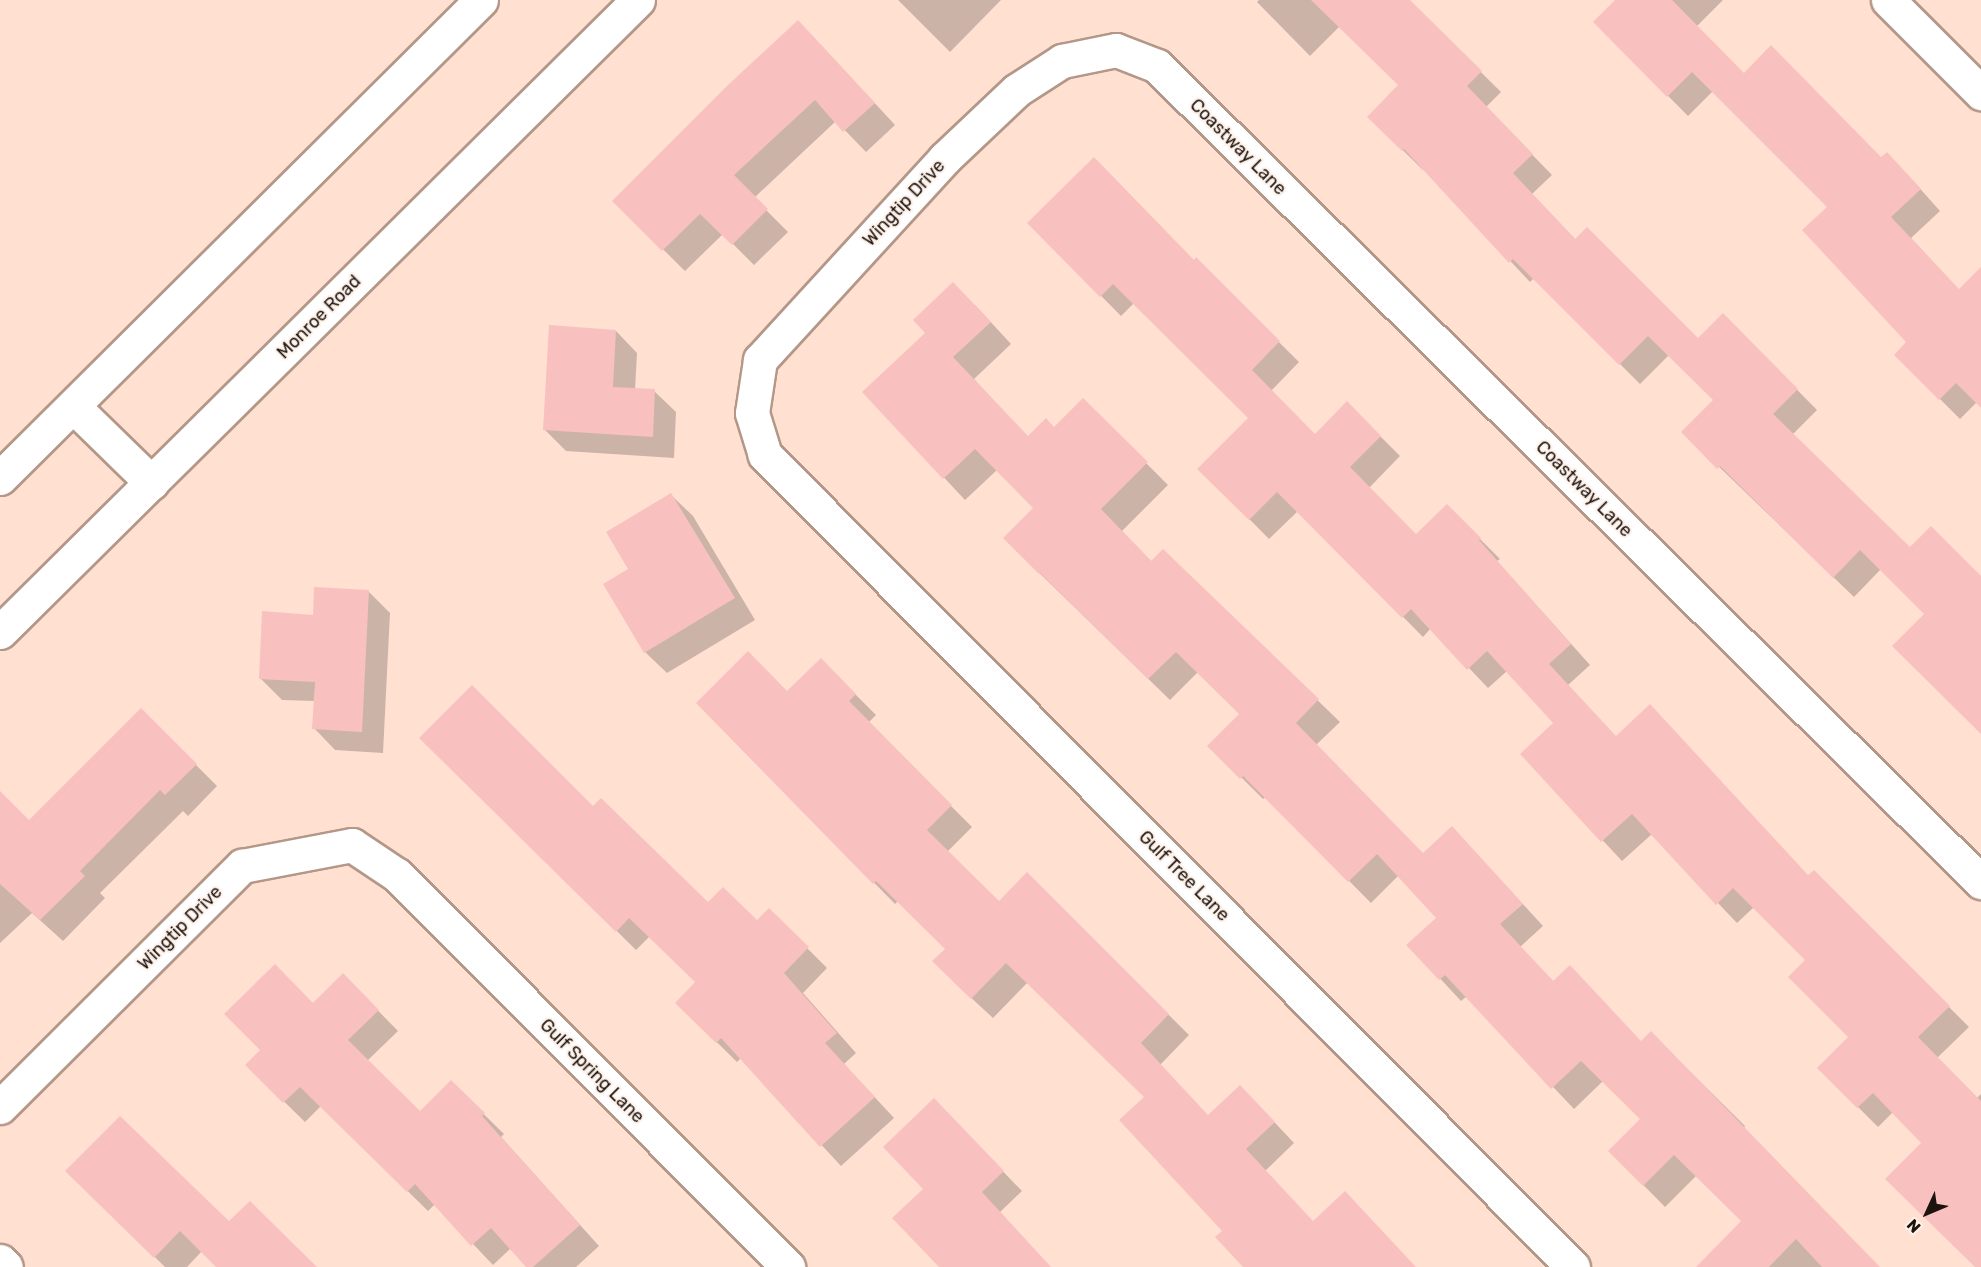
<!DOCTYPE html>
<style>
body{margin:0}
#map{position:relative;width:1981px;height:1267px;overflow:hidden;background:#ffe0d1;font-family:Rubik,sans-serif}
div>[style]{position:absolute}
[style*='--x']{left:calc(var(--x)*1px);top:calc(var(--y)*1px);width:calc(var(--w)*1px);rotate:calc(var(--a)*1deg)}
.shadow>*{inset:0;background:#0003}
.building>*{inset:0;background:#f8c1bf}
.roads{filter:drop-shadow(2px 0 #b39788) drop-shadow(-2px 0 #b39788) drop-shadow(0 2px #b39788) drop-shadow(0 -2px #b39788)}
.street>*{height:33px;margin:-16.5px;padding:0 16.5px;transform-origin:16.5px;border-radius:16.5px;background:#fff}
.secondary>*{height:33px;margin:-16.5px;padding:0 16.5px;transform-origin:16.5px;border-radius:16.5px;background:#fff}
span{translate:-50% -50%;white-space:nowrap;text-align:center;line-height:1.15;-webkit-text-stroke:4.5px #fef2ec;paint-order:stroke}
.street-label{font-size:18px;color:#1e140e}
.north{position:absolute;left:1897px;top:1183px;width:60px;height:60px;-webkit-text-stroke:4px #fef2ec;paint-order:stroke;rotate:226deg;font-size:16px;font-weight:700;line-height:24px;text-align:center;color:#1e140e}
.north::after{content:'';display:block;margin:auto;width:21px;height:27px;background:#1e140e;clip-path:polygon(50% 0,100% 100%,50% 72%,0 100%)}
</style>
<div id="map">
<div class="shadow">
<i style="clip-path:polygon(898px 0,1001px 0,950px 52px)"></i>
<i style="clip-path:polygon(1259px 0,1408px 0,1501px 92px,1486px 107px,1552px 175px,1532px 194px,1576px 240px,1698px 340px,1743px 335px,1817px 410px,1792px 435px,1910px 549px,1981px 578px,1981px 732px,1926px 614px,1881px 569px,1854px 597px,1683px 432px,1715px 400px,1669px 355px,1640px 384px,1534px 278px,1530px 282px,1424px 169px,1423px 170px,1369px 117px,1400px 86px,1340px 26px,1310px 56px,1257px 2px)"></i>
<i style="clip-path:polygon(1617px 0,1723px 0,1696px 27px,1744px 75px,1907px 174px,1940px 211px,1911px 238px,1960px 291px,1981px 269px,1981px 406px,1977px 402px,1960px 419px,1896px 355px,1908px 342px,1829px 207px,1713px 91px,1688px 116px,1595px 22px)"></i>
<i style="clip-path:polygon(820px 44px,895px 125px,866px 152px,836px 121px,754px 198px,788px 232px,754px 265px,723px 234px,685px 271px,614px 201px)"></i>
<i style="clip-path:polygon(1029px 223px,1194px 262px,1196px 260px,1299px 362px,1271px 391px,1315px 436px,1347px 403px,1400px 456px,1369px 488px,1417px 536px,1447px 506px,1500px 559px,1497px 561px,1590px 665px,1568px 685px,1617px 738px,1809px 876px,1814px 872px,1969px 1027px,1937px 1058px,1977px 1098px,1981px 1094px,1981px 1267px,1977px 1267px,1923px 1143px,1893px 1112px,1878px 1127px,1819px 1068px,1850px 1037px,1807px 960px,1754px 907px,1737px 923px,1652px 834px,1622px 861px,1522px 754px,1555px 723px,1507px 671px,1488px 688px,1431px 628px,1423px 637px,1298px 511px,1269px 539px,1200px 469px,1250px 418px,1134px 303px,1121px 316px)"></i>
<i style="clip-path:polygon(975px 305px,1011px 344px,974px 379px,1028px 438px,1054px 429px,1083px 400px,1168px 485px,1122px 531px,1152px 562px,1163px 551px,1340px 722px,1316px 745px,1423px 855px,1473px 850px,1543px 926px,1520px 947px,1554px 982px,1642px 1042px,1651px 1033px,1745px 1126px,1744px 1128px,1878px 1267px,1727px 1267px,1743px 1221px,1696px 1176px,1665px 1207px,1610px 1151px,1642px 1119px,1603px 1081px,1574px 1109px,1467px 996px,1461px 1001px,1409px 945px,1439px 918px,1399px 875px,1371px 903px,1266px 797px,1263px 799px,1210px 746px,1241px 714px,1198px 672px,1170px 700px,1026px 560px,1035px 508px,997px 470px,965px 500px,864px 392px)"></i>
<i style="clip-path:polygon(616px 331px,637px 353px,635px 390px,654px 391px,676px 412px,674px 458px,566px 451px,545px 430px)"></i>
<i style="clip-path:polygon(671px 495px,693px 516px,755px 620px,667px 673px,645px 652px,630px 569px)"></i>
<i style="clip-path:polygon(369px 592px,390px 613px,383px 753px,335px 750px,314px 728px,315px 701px,282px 700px,260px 678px,315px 616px)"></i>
<i style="clip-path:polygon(821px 660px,876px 715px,868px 723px,972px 827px,947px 852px,999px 903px,1027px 874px,1189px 1035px,1160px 1065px,1209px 1117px,1261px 1108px,1294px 1143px,1265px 1171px,1313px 1222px,1415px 1267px,1245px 1267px,1146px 1097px,1028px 982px,993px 1018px,954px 982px,947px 949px,898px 901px,895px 904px,698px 703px,788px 693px)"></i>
<i style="clip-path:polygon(141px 710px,217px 786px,188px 816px,183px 811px,100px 893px,105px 898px,63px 941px,32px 913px,0 943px,0 800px,29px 823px)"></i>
<i style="clip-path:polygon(422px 738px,593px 808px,708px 904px,757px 922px,769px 910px,827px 968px,803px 993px,856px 1053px,844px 1064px,894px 1118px,841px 1166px,741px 1058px,737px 1062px,677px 1003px,697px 982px,650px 936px,636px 950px)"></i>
<i style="clip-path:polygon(343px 975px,398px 1031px,367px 1061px,420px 1113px,451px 1082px,504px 1134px,501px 1137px,599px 1246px,576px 1267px,528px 1267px,511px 1248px,493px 1265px,435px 1204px,428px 1211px,321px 1106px,305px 1122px,247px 1065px)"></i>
<i style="clip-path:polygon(953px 1120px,1022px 1191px,1000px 1212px,1050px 1267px,953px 1267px,925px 1189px)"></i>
<i style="clip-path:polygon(68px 1171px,229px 1224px,314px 1267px,218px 1267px,202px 1251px,187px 1267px,165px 1267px)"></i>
</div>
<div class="building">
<i style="clip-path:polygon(1311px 0,1410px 0,1482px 71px,1467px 86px,1533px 154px,1513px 173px,1575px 239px,1587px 227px,1698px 338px,1723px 313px,1798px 389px,1773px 414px,1910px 547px,1931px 526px,1981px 576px,1981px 734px,1892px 646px,1924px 614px,1860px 550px,1833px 578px,1720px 466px,1717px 469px,1681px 432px,1713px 400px,1648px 336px,1619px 365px,1513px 259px,1509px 263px,1404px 149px,1402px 151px,1367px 117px,1398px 85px)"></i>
<i style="clip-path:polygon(1615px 0,1672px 0,1744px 73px,1771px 45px,1881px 157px,1887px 152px,1921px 189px,1891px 217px,1959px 289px,1981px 267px,1981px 408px,1956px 383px,1939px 400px,1894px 355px,1906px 342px,1802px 230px,1827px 207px,1692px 72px,1667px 97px,1593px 22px)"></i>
<i style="clip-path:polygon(798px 20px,875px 103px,843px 132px,815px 100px,734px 175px,768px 209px,732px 245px,700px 214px,662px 251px,612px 201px,728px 85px)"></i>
<i style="clip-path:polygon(1094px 157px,1194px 260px,1196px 257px,1280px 341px,1252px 370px,1315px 434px,1347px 401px,1381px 436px,1350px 467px,1416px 534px,1447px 504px,1481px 538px,1479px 540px,1571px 644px,1549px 664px,1616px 736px,1650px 704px,1808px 875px,1814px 870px,1950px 1006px,1918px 1037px,1981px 1101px,1981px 1267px,1975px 1267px,1885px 1179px,1921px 1143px,1873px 1093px,1857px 1108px,1817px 1068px,1848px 1037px,1788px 977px,1805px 960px,1733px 888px,1716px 905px,1632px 814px,1601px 842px,1520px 754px,1553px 723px,1487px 651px,1467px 670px,1411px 609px,1402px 618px,1277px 492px,1249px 520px,1197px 469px,1248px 418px,1113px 284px,1100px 297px,1027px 223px)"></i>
<i style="clip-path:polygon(953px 282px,991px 322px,953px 357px,1028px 436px,1046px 418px,1054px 427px,1083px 398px,1148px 462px,1101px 509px,1151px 561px,1163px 549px,1319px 699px,1296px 723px,1423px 853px,1452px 826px,1523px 904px,1500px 924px,1553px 981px,1570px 965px,1641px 1041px,1651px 1031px,1880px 1267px,1822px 1267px,1796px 1239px,1769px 1267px,1696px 1267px,1741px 1221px,1674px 1155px,1643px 1186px,1608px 1151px,1640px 1119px,1581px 1061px,1551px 1089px,1445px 975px,1439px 980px,1406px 945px,1436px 918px,1377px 854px,1348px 882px,1243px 776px,1240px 779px,1207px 746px,1239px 714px,1176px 652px,1148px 679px,1040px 573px,1039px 574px,1003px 538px,1033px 508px,975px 449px,943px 479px,862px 392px,925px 333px,913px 320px)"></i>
<i style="clip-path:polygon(549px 325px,616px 330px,613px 387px,655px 389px,653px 437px,543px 430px)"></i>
<i style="clip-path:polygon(671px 493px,735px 598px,644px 653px,603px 584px,628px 569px,606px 532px)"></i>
<i style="clip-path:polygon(314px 587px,369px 590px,362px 732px,312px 729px,315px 682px,259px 679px,262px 611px,313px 615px)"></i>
<i style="clip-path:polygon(748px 651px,787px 691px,821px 658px,856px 694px,849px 701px,952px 805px,927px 830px,999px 901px,1027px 872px,1169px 1014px,1141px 1043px,1208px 1115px,1240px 1085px,1275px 1122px,1246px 1149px,1313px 1221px,1345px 1191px,1416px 1267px,1243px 1267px,1215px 1237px,1222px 1231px,1119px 1120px,1144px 1097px,1006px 963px,971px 999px,932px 961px,945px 949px,876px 881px,873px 884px,696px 703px)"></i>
<i style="clip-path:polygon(472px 685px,593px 806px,601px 798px,708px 902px,723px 887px,757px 920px,769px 908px,809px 947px,784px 973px,837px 1033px,825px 1043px,875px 1097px,820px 1147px,721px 1038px,716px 1043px,675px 1003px,695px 982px,629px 918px,616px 932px,419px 738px)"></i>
<i style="clip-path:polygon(141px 708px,197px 764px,165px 795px,160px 790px,80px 871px,85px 876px,40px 920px,0 884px,0 791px,29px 820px)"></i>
<i style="clip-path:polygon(275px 964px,313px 1003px,343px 973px,379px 1010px,348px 1040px,420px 1111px,451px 1080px,485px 1113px,482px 1116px,580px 1225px,533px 1267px,526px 1267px,491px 1228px,471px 1246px,415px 1184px,407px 1192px,300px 1087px,283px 1103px,245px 1065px,260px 1050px,224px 1014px)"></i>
<i style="clip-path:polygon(934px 1098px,1004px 1171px,982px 1192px,1051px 1267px,939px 1267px,892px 1218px,923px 1189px,883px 1147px)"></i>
<i style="clip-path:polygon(120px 1116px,229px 1221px,250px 1201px,317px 1267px,216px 1267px,180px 1231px,154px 1258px,65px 1171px)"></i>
</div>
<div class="roads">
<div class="street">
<i style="--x:1888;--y:0;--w:132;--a:45"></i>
<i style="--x:0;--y:1107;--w:342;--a:-44.9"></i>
<i style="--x:242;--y:866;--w:112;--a:-10.8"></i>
<i style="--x:352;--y:845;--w:54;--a:33.7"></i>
<i style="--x:397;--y:875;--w:554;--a:45.07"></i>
<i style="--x:0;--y:1261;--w:8;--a:45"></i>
<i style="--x:1573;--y:1267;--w:1146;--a:-134.86"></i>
<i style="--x:765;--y:455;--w:44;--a:-107.2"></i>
<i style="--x:752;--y:413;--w:54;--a:-81.4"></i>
<i style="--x:760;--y:360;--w:273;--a:-47.5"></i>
<i style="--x:944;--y:159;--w:100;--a:-43.4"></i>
<i style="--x:1017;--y:90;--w:54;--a:-32.8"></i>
<i style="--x:1062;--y:61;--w:55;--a:-11.5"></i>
<i style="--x:1116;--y:50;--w:44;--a:21.3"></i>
<i style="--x:1157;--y:66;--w:1160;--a:44.72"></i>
</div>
<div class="secondary">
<i style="--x:73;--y:406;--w:110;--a:44.3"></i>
<i style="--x:0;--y:478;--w:678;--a:-44.82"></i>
<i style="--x:0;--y:632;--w:898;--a:-44.73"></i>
</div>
</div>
<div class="street-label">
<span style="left:1238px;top:147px;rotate:45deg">Coastway Lane</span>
<span style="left:904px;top:203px;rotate:-47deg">Wingtip Drive</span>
<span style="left:319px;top:317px;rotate:-45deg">Monroe Road</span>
<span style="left:1584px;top:489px;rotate:45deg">Coastway Lane</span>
<span style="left:1184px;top:876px;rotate:45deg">Gulf Tree Lane</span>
<span style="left:180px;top:928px;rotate:-45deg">Wingtip Drive</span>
<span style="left:592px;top:1071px;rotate:45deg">Gulf Spring Lane</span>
</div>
<div class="north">N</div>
</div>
